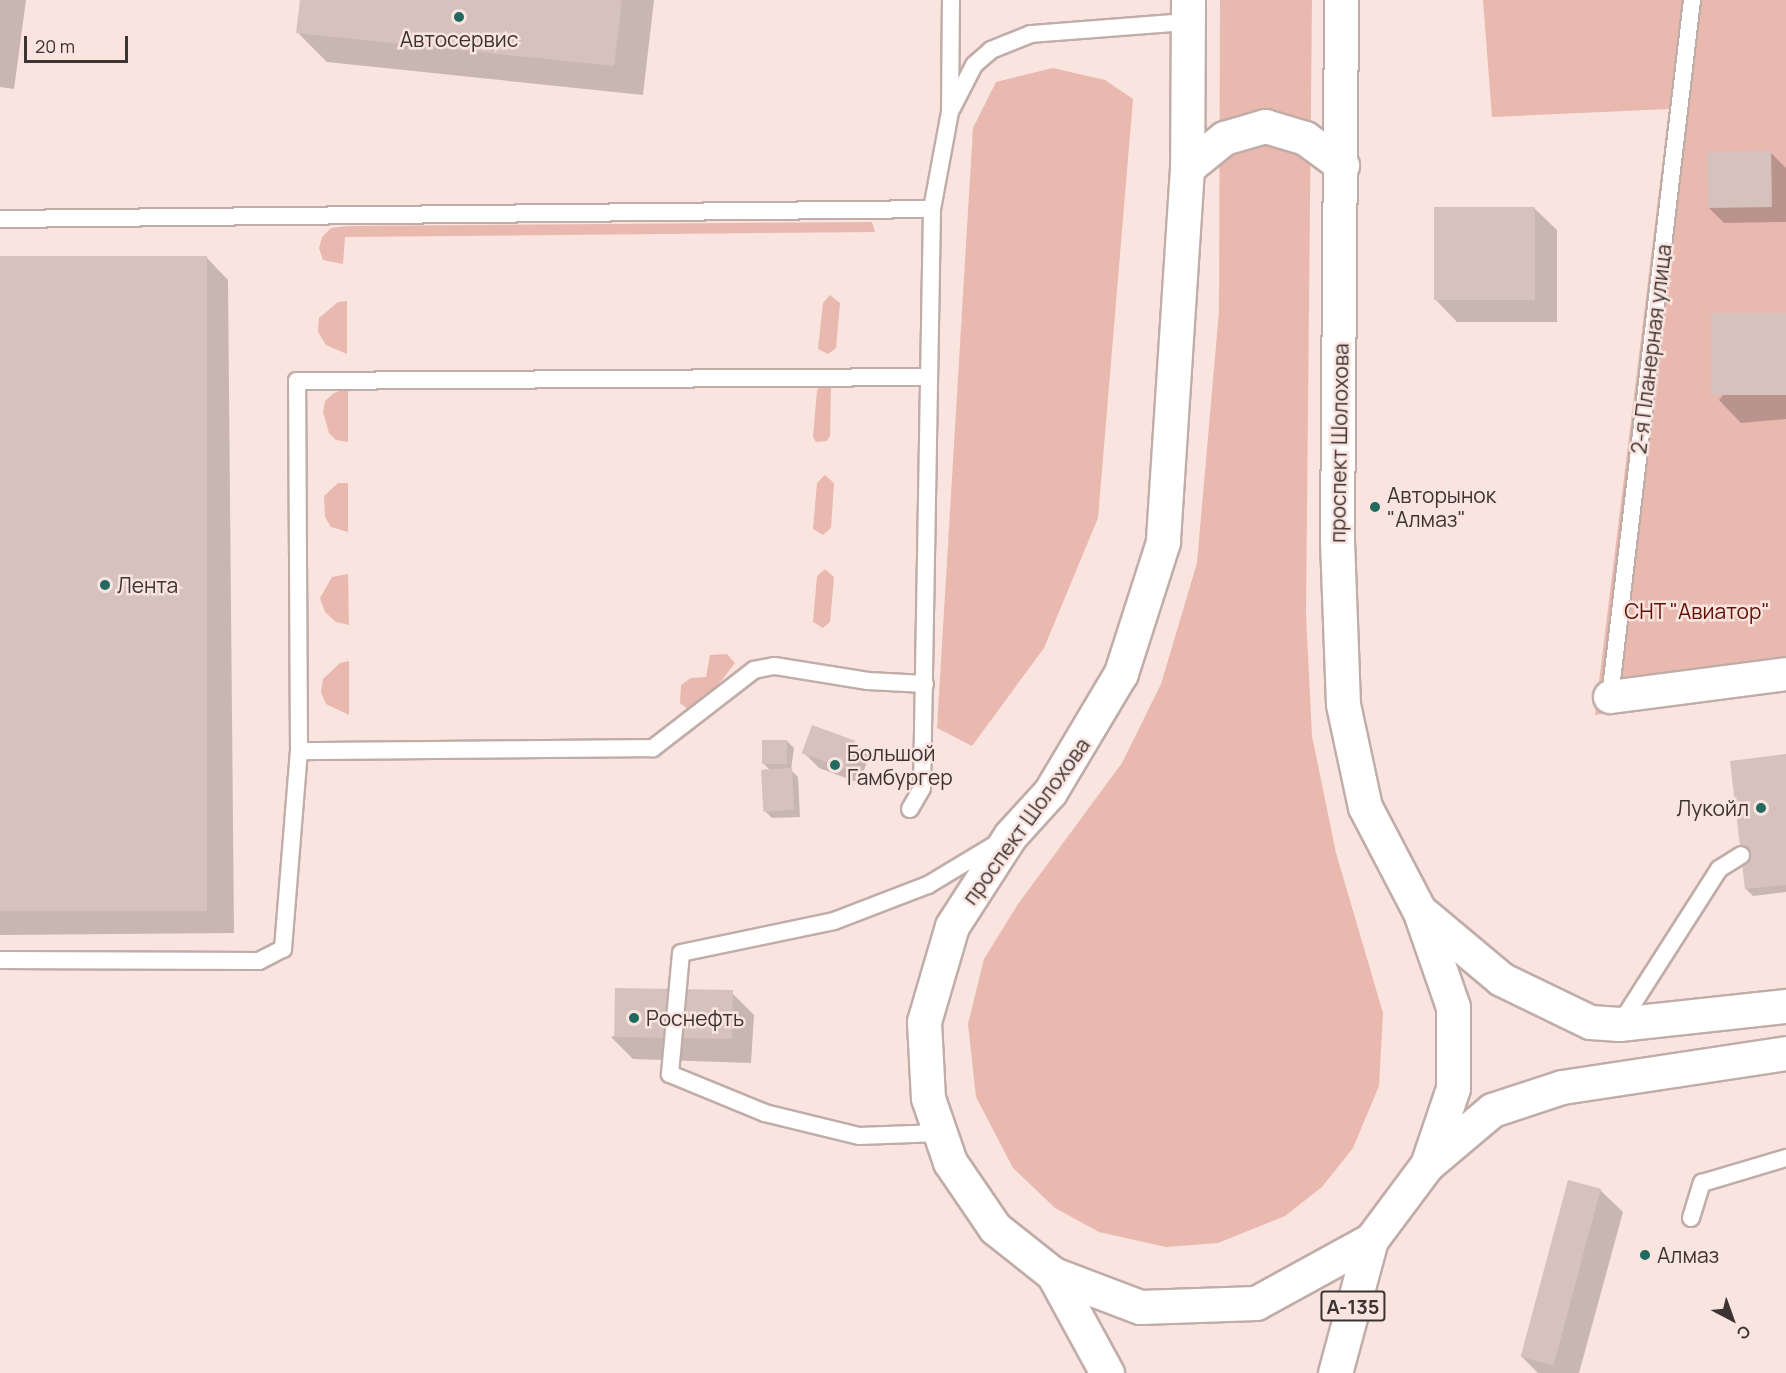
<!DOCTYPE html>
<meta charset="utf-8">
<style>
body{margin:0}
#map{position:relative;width:1786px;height:1373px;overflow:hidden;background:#f9e4df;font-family:Manrope,sans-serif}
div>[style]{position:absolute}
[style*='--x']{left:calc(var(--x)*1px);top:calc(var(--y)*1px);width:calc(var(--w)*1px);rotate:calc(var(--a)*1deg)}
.green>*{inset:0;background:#e9b9af}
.shadow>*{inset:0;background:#0003}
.building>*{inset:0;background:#d6c2bd;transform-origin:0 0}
.roads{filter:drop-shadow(2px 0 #c1ada8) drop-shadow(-2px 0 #c1ada8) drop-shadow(0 2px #c1ada8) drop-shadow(0 -2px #c1ada8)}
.lane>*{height:16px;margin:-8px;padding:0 8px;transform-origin:8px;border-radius:8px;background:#fff}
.street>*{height:32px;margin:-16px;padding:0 16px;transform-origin:16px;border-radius:16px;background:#fff}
.primary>*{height:33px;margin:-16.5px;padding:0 16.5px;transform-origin:16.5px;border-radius:16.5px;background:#fff}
.dots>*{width:16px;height:16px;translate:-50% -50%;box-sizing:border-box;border:3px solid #f9e4df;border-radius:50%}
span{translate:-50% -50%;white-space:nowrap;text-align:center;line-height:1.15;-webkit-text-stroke:5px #f9e4df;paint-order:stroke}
.shield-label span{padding:2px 4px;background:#f9e4df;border:2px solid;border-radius:4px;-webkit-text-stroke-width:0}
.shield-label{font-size:20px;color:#3c3432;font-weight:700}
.poi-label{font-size:21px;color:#3c3432}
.left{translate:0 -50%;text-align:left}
.right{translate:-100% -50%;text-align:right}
.street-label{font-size:21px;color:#3c3432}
.park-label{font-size:21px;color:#631004}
.north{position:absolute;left:1702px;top:1289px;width:60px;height:60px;-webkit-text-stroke:4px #f9e4df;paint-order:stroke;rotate:139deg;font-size:16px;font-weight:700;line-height:24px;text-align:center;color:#3c3432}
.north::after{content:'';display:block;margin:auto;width:21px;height:27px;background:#3c3432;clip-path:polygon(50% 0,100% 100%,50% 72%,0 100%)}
.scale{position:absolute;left:24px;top:36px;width:104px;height:27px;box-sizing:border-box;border:3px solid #3c3432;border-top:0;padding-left:8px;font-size:18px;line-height:21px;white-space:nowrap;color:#3c3432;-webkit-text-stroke:4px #f9e4df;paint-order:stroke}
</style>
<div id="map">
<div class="green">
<i style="clip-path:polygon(1220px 0,1312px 0,1306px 614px,1312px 736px,1336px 853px,1383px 1013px,1379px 1086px,1353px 1148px,1322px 1187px,1285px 1216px,1218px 1243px,1166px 1247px,1099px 1232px,1055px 1208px,1013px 1168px,976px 1097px,968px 1024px,984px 959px,1018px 904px,1122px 763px,1161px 684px,1197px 563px,1219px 311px)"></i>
<i style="clip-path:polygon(1483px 0,1786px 0,1786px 687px,1595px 715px,1669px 109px,1492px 117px)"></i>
<i style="clip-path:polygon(1053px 68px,1105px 80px,1133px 99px,1098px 518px,1044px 648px,972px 746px,937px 728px,973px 128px,996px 82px)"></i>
<i style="clip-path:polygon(872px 222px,875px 232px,345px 237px,343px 264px,323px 260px,319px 248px,322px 237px,331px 228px,348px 226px)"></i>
<i style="clip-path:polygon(830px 295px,840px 303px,836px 348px,828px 354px,818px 349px,823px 303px)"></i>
<i style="clip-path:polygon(347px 301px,347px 354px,326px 345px,318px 332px,319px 318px,338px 302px)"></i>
<i style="clip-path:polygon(831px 385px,830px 436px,827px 441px,816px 442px,813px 437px,817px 391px,820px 386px)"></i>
<i style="clip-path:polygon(348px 388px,348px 442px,336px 440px,329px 433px,323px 412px,325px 401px,334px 393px)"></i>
<i style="clip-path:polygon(825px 475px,834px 483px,831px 528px,823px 535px,813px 529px,817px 483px)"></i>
<i style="clip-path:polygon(338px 483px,348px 483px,348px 532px,331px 527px,325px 517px,324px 496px)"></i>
<i style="clip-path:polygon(825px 569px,834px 577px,830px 622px,823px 628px,813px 622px,817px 576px)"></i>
<i style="clip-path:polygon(348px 574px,349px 625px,336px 622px,325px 612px,320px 598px,332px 577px)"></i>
<i style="clip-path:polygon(727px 654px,735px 663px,711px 694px,689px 710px,680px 703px,681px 685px,691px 678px,706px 677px,710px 655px)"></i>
<i style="clip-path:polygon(349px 661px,349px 715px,326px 704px,321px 692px,323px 679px,340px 663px)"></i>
</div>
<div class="shadow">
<i style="clip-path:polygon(0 0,26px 0,14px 89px,0 87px)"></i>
<i style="clip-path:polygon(301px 0,654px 0,643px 95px,327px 62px,298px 33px)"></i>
<i style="clip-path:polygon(1771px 153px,1786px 168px,1786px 222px,1724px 223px,1709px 208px)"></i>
<i style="clip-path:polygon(1534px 208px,1557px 230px,1557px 322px,1457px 322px,1435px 299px)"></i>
<i style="clip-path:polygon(206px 257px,228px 280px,234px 933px,0 935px,0 260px)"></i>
<i style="clip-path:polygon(1786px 314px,1786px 419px,1741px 423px,1719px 400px)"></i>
<i style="clip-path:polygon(787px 741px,794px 748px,791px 770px,798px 777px,800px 817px,772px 818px,765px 811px,771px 771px,764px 764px)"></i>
<i style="clip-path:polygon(854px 742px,869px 757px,859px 783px,819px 768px,804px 753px)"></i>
<i style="clip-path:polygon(1786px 755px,1786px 892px,1753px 896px,1746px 889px)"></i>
<i style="clip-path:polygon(732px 993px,754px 1015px,751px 1063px,633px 1059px,611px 1037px)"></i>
<i style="clip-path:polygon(1600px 1190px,1623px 1212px,1579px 1373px,1538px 1373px,1522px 1357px)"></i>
</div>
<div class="building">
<i style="clip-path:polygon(300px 0,622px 0,614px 66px,296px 33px)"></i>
<i style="left:1771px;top:151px;width:56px;height:64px;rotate:89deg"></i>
<i style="left:1434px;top:207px;width:101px;height:93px"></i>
<i style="left:207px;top:256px;width:655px;height:207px;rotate:90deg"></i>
<i style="left:1786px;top:313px;width:82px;height:75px;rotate:90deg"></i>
<i style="left:812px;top:725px;width:46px;height:30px;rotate:20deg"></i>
<i style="left:762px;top:740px;width:25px;height:24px"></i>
<i style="clip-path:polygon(1786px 754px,1786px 885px,1745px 889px,1730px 761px)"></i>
<i style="left:792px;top:768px;width:42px;height:31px;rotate:87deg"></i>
<i style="left:615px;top:988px;width:118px;height:49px;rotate:1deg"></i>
<i style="left:1568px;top:1180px;width:34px;height:183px;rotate:15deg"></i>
</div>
<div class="roads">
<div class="lane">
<i style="--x:952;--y:108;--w:48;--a:-62.9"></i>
<i style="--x:974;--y:65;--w:23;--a:-41"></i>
<i style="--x:991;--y:50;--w:43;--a:-21.8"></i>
<i style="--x:1031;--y:34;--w:157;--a:-4.4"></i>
<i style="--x:0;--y:219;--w:932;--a:-0.61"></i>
<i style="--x:925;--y:684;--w:57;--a:-177"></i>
<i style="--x:868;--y:681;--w:95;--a:-170.9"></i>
<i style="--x:774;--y:666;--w:20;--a:169"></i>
<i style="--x:754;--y:670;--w:128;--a:142.3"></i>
<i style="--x:653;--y:748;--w:354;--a:179.5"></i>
<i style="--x:299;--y:751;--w:370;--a:-90.3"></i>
<i style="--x:297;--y:381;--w:632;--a:-0.36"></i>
<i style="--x:1610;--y:697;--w:702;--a:-83.29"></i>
<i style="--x:910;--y:809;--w:24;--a:-60"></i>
<i style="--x:922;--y:788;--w:579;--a:-89.01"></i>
<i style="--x:932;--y:209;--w:99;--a:-79.5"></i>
<i style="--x:950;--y:112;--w:112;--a:-89.5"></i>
<i style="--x:0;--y:960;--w:259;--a:0.2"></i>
<i style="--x:259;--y:961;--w:27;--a:-27"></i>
<i style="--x:283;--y:949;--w:199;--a:-85.4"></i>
<i style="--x:1620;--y:1024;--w:184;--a:-57.4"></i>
<i style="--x:1719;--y:869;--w:26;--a:-32"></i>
<i style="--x:940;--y:1133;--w:81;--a:177.9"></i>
<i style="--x:859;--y:1136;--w:97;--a:-166.3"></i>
<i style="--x:765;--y:1113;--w:103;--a:-157.7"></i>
<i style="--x:670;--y:1074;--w:121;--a:-84.8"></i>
<i style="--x:681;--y:953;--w:156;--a:-11.8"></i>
<i style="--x:834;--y:921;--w:101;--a:-21"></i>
<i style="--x:928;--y:885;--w:79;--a:-31.1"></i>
<i style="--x:1691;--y:1218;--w:37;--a:-73"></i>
<i style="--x:1702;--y:1183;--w:88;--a:-16.6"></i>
</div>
<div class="street">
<i style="--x:1610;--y:697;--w:177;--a:-7.4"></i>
</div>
<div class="primary">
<i style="--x:1188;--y:0;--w:168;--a:90.3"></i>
<i style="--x:1187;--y:168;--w:375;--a:93.7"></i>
<i style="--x:1163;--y:542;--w:138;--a:107.8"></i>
<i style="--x:1121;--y:673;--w:139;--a:120.8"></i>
<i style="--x:1050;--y:792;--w:59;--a:132.3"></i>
<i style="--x:1010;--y:836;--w:107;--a:122.8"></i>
<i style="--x:952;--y:926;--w:100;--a:106.3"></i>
<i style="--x:924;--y:1022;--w:76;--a:87"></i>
<i style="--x:928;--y:1098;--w:68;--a:71"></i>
<i style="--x:950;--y:1162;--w:80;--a:55.7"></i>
<i style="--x:995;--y:1228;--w:74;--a:38.4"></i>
<i style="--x:1053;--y:1274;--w:93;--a:20.8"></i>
<i style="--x:1140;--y:1307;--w:116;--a:-2"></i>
<i style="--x:1256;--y:1303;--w:131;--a:-28.7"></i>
<i style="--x:1371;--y:1240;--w:94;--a:-53.3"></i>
<i style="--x:1427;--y:1165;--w:81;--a:-71.3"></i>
<i style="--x:1453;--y:1088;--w:81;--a:-90"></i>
<i style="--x:1453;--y:1007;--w:101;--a:-109.2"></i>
<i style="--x:1420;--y:912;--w:119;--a:-117.6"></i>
<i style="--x:1365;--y:807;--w:105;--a:-102.1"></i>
<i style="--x:1343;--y:704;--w:166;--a:-92.1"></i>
<i style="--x:1337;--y:538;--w:538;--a:-89.57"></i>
<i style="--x:1187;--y:168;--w:48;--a:-39"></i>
<i style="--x:1224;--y:138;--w:43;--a:-16.3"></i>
<i style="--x:1265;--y:126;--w:42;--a:16.7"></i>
<i style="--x:1305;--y:138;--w:46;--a:36.1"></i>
<i style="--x:1421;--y:912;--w:104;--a:39.9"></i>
<i style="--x:1501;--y:979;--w:99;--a:25.8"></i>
<i style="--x:1590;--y:1022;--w:29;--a:4"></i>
<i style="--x:1619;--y:1024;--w:168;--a:-6.2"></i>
<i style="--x:1427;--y:1165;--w:85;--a:-40.2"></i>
<i style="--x:1492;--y:1110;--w:74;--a:-18.2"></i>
<i style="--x:1562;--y:1087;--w:227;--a:-8.6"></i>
<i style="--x:1053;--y:1274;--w:113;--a:61.4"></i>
<i style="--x:1335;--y:1373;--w:138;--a:-74.9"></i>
</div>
</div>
<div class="dots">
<i style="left:459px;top:17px;background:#226a60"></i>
<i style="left:1375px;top:507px;background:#226a60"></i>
<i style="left:105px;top:585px;background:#226a60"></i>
<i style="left:835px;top:765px;background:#226a60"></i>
<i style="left:1761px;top:808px;background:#226a60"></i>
<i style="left:634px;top:1018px;background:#226a60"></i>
<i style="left:1645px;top:1255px;background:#226a60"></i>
</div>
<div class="shield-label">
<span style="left:1353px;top:1306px">А-135</span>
</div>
<div class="poi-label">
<span style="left:459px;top:39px">Автосервис</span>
<span class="left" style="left:1387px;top:507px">Авторынок<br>"Алмаз"</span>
<span class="left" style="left:117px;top:585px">Лента</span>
<span class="left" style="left:847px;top:765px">Большой<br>Гамбургер</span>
<span class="right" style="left:1749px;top:808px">Лукойл</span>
<span class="left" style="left:646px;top:1018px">Роснефть</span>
<span class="left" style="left:1657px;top:1255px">Алмаз</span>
</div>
<div class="street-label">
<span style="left:1651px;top:349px;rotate:-83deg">2-я Планерная улица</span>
<span style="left:1339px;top:443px;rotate:-89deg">проспект Шолохова</span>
<span style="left:1026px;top:821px;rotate:-54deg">проспект Шолохова</span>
</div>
<div class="park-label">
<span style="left:1697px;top:611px">СНТ "Авиатор"</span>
</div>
<div class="north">С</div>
<div class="scale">20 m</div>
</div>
